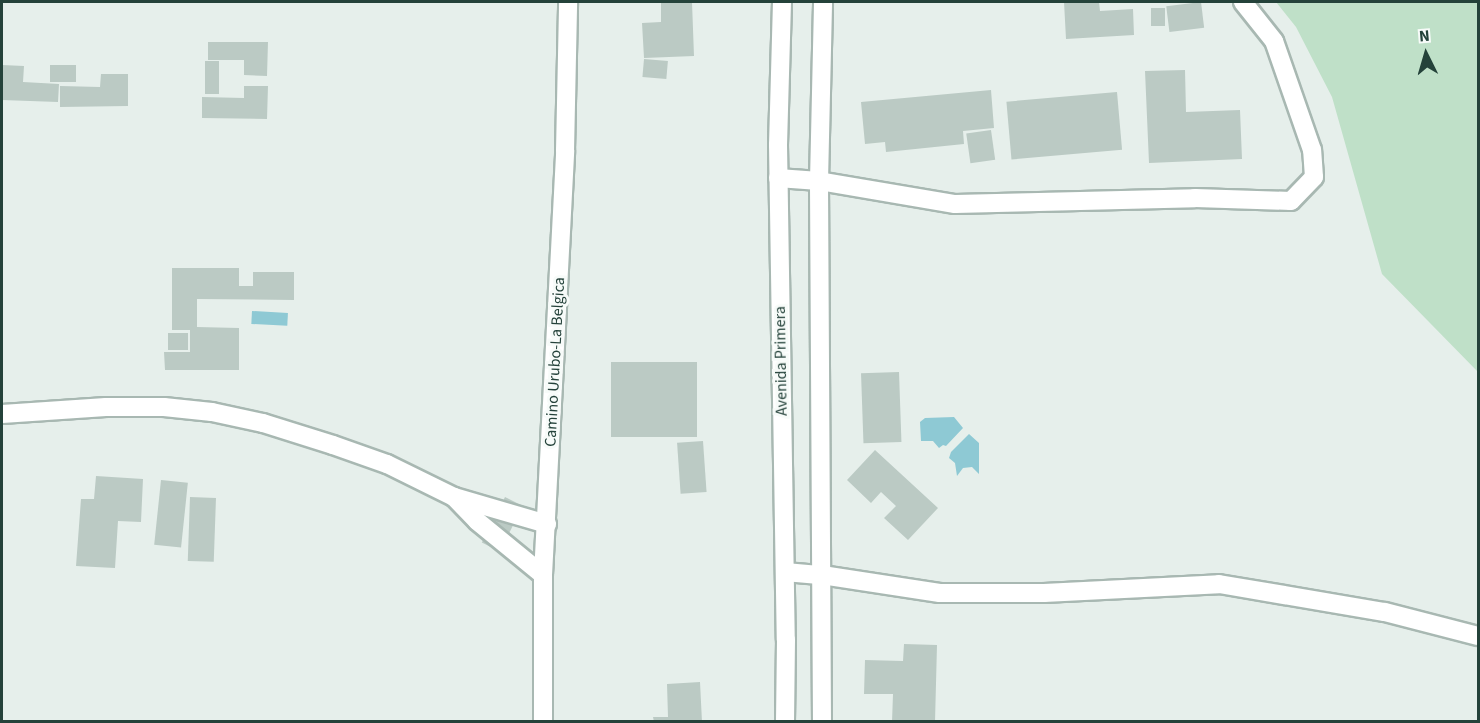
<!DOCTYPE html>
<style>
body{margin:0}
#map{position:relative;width:1480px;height:723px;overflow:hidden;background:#e6efeb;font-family:"Source Sans 3",sans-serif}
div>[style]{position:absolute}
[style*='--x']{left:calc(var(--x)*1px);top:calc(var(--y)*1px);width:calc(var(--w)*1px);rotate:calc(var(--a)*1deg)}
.green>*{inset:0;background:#bfe0c8}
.water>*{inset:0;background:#8ec9d4;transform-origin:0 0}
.building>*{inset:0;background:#bbcac4;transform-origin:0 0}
.roads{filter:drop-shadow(2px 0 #a8b8b2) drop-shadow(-2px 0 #a8b8b2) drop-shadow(0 2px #a8b8b2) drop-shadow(0 -2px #a8b8b2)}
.minor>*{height:18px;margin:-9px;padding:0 9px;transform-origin:9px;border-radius:9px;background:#fff}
.secondary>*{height:18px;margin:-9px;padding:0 9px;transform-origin:9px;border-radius:9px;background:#fff}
span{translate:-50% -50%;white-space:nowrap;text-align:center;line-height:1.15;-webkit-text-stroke:6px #f7fbf9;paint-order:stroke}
.street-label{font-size:16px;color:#24423a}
.frame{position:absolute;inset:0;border:3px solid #24423a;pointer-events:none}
.north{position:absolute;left:1396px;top:24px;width:60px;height:60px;-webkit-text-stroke:4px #f7fbf9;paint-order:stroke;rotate:355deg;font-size:16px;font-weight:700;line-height:24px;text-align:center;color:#24423a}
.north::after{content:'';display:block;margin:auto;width:21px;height:27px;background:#24423a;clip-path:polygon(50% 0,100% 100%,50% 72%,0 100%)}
</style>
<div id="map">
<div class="green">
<i style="clip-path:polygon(1276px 2px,1478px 2px,1478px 372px,1382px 274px,1332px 97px,1296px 27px)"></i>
</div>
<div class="water">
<i style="left:252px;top:311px;width:36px;height:13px;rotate:3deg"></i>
<i style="clip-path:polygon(954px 417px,963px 428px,946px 446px,943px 445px,939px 448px,933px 441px,921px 441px,920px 422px,925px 418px)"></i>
<i style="clip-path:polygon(969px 434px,979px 443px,979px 474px,972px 467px,963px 468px,957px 476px,955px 463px,949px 458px,951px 452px)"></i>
</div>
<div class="building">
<i style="clip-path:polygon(661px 2px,692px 2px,694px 56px,644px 58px,642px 23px,661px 22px)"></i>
<i style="clip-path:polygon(1064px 2px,1099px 2px,1100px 11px,1133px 9px,1134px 35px,1066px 39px)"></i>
<i style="left:1201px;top:2px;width:26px;height:35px;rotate:83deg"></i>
<i style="left:1151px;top:8px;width:14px;height:18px"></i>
<i style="clip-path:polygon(208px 42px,268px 42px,267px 76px,244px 75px,244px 60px,208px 60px)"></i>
<i style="left:644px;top:59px;width:24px;height:18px;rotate:5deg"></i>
<i style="left:205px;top:61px;width:14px;height:33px"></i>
<i style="clip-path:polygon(2px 65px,24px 66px,23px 82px,59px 84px,58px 102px,2px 100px)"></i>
<i style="left:50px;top:65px;width:26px;height:17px"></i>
<i style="clip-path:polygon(1185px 70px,1186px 112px,1240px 110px,1242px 159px,1149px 163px,1145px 71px)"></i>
<i style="clip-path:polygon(101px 74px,128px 74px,128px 106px,60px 107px,60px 86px,100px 87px)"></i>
<i style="clip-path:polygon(244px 86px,268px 86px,267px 119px,202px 118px,202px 97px,244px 98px)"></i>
<i style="clip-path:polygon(991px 90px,994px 128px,963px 131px,964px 144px,886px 152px,885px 142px,865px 144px,861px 102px)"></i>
<i style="left:1117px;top:92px;width:58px;height:111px;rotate:85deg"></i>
<i style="left:991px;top:130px;width:30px;height:25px;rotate:82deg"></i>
<i style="clip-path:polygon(172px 268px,239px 268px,239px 286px,253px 286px,253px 272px,294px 272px,294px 300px,197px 299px,197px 327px,239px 328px,239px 370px,165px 370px,164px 352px,190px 352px,190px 330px,172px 330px)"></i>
<i style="left:168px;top:333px;width:20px;height:17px"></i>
<i style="left:697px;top:362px;width:75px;height:86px;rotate:90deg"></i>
<i style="left:899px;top:372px;width:70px;height:38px;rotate:88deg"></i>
<i style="left:703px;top:441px;width:51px;height:26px;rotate:86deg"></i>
<i style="clip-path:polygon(875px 450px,938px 508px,908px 540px,884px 518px,896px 506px,881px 492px,871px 503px,847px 480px)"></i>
<i style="clip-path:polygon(96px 476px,143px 479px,141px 522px,118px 521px,115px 568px,76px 566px,81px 499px,94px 499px)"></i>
<i style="left:161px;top:480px;width:27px;height:65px;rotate:6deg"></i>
<i style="left:190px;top:497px;width:26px;height:64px;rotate:2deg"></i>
<i style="left:505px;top:497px;width:20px;height:51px;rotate:27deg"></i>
<i style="clip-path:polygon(904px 644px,937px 645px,935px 722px,892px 722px,893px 694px,864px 694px,865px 660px,903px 661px)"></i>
<i style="clip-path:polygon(700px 682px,702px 722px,654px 722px,653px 717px,668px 717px,667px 684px)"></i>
</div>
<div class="roads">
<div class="minor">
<i style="--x:782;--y:2;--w:143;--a:91.6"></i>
<i style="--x:778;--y:145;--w:495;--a:89.1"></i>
<i style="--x:786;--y:640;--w:82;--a:90.7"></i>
<i style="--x:778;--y:178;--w:41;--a:4.2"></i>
<i style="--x:819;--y:181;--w:138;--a:9.6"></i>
<i style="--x:955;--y:204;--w:240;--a:-1.4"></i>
<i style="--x:1195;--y:198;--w:96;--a:1.8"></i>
<i style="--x:1291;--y:201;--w:33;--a:-46"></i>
<i style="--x:1314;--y:177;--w:27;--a:-94"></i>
<i style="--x:1312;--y:150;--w:115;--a:-109.2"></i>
<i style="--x:1274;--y:41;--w:50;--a:-128.5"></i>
<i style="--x:2;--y:414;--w:104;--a:-3.9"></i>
<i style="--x:106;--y:407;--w:58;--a:0"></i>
<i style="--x:164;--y:407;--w:48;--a:5.9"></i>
<i style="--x:212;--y:412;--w:52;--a:12.2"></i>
<i style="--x:263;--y:423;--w:73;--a:17.4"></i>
<i style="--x:333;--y:445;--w:57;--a:19.4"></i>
<i style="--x:387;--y:464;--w:75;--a:26.2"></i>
<i style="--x:454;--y:497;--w:97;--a:16.2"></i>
<i style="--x:454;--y:497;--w:33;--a:46"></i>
<i style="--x:477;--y:521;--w:85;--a:39.3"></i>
<i style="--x:785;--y:572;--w:37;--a:5"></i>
<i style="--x:822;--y:575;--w:119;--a:8.7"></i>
<i style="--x:940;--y:593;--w:104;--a:0"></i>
<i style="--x:1044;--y:593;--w:175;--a:-2.9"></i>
<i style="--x:1219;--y:584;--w:168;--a:9.6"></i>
<i style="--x:1385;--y:612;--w:96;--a:14.5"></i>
<i style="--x:822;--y:722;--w:541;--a:-90.32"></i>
<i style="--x:819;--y:181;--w:179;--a:-88.7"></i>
</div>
<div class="secondary">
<i style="--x:543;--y:722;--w:147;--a:-90"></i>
<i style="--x:543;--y:575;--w:425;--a:-87"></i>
<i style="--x:565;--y:151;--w:149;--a:-88.8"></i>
</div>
</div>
<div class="street-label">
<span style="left:781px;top:361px;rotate:-91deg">Avenida Primera</span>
<span style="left:555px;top:362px;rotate:-87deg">Camino Urubo-La Belgica</span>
</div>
<div class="frame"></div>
<div class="north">N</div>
</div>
